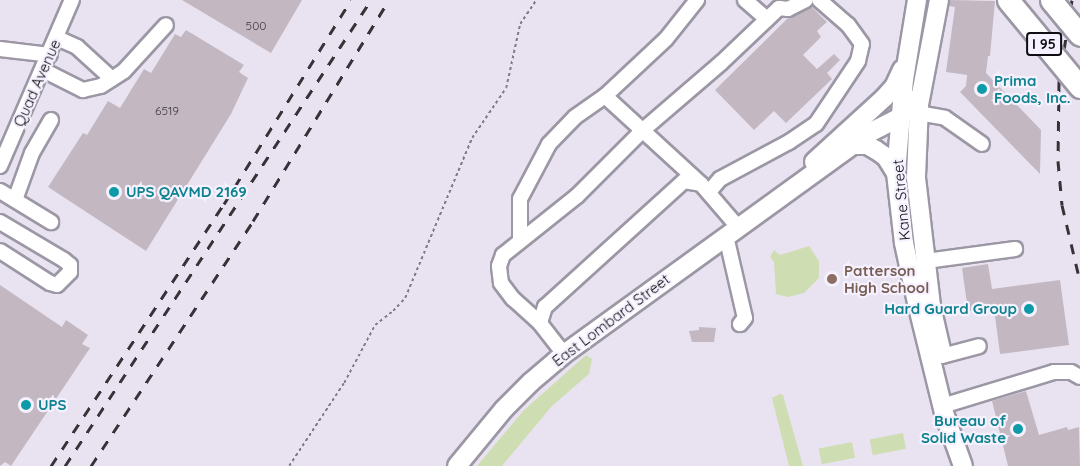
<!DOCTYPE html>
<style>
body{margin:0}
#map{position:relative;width:1080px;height:466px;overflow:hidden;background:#e9e3f1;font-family:Quicksand,sans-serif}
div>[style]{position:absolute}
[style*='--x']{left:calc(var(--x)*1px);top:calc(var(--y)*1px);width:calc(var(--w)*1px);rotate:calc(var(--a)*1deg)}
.green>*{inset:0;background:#cfdeb2;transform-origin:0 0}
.building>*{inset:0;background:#c3b8c1}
.path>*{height:1.5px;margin-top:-0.75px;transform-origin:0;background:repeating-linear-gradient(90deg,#7f7b84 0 3px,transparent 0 6px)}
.roads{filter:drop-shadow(2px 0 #9c97a4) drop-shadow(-2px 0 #9c97a4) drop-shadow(0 2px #9c97a4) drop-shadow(0 -2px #9c97a4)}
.minor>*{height:14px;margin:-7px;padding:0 7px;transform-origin:7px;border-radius:7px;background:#fff}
.major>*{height:18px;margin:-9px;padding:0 9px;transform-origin:9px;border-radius:9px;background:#fff}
.rail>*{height:3px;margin-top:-1.5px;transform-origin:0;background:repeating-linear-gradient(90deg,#353238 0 10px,transparent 0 20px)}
.bridges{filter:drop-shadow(2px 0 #9c97a4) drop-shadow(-2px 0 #9c97a4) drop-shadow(0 2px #9c97a4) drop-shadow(0 -2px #9c97a4)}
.highway-bridge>*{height:21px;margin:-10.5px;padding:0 10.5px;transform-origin:10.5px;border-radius:10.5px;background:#fff}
.dots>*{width:16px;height:16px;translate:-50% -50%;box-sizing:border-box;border:3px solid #f6f1fe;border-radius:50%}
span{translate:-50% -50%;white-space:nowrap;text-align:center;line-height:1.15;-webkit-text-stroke:4.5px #f6f1fe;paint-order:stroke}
.number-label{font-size:12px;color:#3d383e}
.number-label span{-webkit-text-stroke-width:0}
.shield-label span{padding:2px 4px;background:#f6f1fe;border:2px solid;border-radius:4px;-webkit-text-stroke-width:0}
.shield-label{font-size:14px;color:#100e12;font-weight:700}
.culture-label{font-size:15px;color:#0d838f;font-weight:700}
.left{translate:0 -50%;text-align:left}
.right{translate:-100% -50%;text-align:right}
.street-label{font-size:15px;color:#100e12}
.education-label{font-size:15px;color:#785e54;font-weight:700}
</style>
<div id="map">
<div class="green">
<i style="clip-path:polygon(809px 246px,819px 261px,819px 278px,804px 293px,788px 297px,776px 294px,774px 262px,770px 257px,774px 250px,780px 255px)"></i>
<i style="clip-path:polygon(586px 355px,592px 359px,589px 374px,552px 406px,502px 466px,477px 466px,523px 411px)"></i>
<i style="clip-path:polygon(780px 394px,783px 395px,803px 466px,789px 466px,772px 398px)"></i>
<i style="left:903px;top:433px;width:16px;height:34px;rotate:79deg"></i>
<i style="left:852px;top:442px;width:16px;height:34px;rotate:79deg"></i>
</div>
<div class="building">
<i style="clip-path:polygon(182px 0,302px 0,271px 53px)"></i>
<i style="clip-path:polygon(950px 0,995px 1px,990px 56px,988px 56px,986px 73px,1041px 130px,1040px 174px,960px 92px,966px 86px,967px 75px,946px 72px,955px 7px,949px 6px)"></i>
<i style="clip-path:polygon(812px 7px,827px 22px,817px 31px,821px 37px,803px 55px,817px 69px,834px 54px,840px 60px,827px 73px,832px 79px,786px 123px,774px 111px,754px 130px,715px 90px,788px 18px)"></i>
<i style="clip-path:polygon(186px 30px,244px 65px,239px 72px,248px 78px,231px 114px,146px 251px,48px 187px,83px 133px,87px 135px,108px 101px,120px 108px,144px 69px,151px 73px,175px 34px,181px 37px)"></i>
<i style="clip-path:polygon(988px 264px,992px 289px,1060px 280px,1069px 345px,1000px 354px,994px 308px,968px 311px,962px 268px)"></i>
<i style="clip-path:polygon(0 285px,62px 327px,66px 320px,88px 335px,82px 344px,90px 348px,11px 466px,5px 462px,0 466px)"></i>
<i style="clip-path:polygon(699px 327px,716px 328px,714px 342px,692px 342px,689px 331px,699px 330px)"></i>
<i style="clip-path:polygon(1026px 391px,1039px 435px,1067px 427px,1068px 430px,1079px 427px,1080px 466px,1008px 466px,992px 401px)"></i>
</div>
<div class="path">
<i style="--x:289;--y:466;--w:100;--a:-56.5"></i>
<i style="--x:344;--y:383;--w:66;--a:-61.9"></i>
<i style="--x:375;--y:325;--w:23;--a:-38"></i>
<i style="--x:393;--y:311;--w:18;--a:-47"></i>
<i style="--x:405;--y:298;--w:173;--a:-67.3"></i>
<i style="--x:472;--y:138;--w:60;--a:-55.8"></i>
<i style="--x:506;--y:88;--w:66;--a:-77.7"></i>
<i style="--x:520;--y:24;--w:29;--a:-56"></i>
</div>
<div class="roads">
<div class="minor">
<i style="--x:745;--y:0;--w:29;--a:41"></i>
<i style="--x:57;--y:38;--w:22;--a:24"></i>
<i style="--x:77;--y:47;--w:47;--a:42.4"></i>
<i style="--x:0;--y:49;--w:50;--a:6.8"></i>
<i style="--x:43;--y:70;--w:45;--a:26.6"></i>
<i style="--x:83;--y:90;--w:18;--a:-13"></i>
<i style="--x:101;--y:86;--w:27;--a:-33"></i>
<i style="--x:124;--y:71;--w:62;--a:-47.6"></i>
<i style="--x:605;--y:96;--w:83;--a:-43.1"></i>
<i style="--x:666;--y:39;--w:50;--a:-51.5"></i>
<i style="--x:918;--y:113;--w:27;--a:10"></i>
<i style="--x:945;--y:118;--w:45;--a:35.1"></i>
<i style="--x:0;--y:166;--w:181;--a:-66.6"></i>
<i style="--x:0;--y:191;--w:60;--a:31.3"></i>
<i style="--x:709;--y:192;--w:17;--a:-50"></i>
<i style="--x:720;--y:179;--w:78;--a:-28.2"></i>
<i style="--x:789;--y:142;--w:32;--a:-34"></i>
<i style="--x:816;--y:124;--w:76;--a:-56.3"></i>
<i style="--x:858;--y:61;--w:17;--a:-77"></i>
<i style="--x:862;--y:44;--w:24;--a:-126"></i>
<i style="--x:848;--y:25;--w:38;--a:-139"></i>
<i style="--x:15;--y:200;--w:50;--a:-70.1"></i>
<i style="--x:32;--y:153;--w:38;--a:-60"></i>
<i style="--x:0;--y:222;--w:74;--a:30.7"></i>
<i style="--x:64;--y:260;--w:8;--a:40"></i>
<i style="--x:70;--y:265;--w:7;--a:90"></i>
<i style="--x:70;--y:272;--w:18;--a:135"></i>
<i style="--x:57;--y:285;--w:7;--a:-164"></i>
<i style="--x:50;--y:283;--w:59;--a:-147.4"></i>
<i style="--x:726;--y:236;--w:84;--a:77"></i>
<i style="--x:745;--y:318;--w:8;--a:130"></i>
<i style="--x:520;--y:241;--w:42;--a:-90"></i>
<i style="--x:520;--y:199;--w:62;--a:-62.2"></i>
<i style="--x:549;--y:144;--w:37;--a:-46"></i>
<i style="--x:575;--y:117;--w:37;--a:-35"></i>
<i style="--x:605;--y:96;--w:130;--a:42.5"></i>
<i style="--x:926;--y:261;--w:90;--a:-7.7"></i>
<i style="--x:540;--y:323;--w:17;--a:-73"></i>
<i style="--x:545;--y:307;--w:188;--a:-42.2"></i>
<i style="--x:684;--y:181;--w:17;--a:10"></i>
<i style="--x:701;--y:184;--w:57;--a:49.3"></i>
<i style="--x:564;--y:354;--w:39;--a:-128"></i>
<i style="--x:540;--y:323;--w:36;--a:-138"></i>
<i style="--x:513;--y:299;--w:20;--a:-127"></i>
<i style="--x:501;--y:283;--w:17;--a:-97"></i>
<i style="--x:499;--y:266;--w:12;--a:-70"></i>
<i style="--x:503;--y:255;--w:95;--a:-38.6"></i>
<i style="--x:577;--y:196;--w:93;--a:-45"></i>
<i style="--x:643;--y:130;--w:103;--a:-40.7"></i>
<i style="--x:721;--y:63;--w:80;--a:-43.5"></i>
<i style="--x:779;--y:8;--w:9;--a:6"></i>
<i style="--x:788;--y:9;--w:20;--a:-27"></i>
<i style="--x:942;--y:356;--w:38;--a:-15"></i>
<i style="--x:952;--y:403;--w:107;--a:-16.9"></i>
<i style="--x:1054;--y:372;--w:17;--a:0"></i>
<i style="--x:1071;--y:372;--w:10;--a:29"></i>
</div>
<div class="major">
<i style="--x:917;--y:0;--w:80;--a:99.3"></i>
<i style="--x:904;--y:79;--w:94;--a:94.9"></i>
<i style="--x:896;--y:173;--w:70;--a:83.5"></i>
<i style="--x:904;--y:243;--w:66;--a:77.7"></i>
<i style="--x:918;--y:307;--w:109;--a:76.2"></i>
<i style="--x:944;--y:413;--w:56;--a:70.3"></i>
<i style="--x:939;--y:0;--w:107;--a:100.8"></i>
<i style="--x:919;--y:105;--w:73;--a:92.4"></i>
<i style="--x:916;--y:178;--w:129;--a:83.3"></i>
<i style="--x:931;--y:306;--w:49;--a:77.1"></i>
<i style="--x:853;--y:145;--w:14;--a:0"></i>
<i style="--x:867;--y:145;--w:10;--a:29"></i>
<i style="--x:876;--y:150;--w:12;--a:35"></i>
<i style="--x:886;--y:157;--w:19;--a:58"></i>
<i style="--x:814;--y:162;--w:95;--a:-42.4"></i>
<i style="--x:884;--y:98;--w:15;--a:-48"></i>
<i style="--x:894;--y:87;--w:19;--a:-65"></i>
<i style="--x:457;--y:466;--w:74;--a:-50.5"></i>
<i style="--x:504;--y:409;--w:38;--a:-45"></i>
<i style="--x:531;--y:382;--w:43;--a:-40.3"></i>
<i style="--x:564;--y:354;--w:379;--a:-35.9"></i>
<i style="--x:871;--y:132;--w:33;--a:-27"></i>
<i style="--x:900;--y:117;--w:29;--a:-46"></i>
</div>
</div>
<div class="rail">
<i style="--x:1072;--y:0;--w:82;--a:99.1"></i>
<i style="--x:1059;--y:81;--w:80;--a:90.7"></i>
<i style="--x:1058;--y:161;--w:44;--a:84.8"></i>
<i style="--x:1062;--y:205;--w:78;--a:76.7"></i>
<i style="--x:51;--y:466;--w:314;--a:-56.6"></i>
<i style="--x:224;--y:204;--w:240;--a:-58.1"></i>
<i style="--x:65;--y:466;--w:557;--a:-56.71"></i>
<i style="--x:91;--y:466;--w:294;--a:-56.5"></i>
<i style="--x:253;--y:221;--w:259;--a:-58.4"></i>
</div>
<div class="bridges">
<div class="highway-bridge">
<i style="--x:1008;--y:0;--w:113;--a:50.4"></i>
<i style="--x:1051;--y:0;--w:45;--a:50.4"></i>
</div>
</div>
<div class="dots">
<i style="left:982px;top:89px;background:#0f9aa8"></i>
<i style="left:114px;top:192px;background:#0f9aa8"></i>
<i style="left:832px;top:279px;background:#8d6e63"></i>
<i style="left:1029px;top:309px;background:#0f9aa8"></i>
<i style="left:26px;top:405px;background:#0f9aa8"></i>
<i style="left:1018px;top:429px;background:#0f9aa8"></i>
</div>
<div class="number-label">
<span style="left:256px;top:26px">500</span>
<span style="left:167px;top:111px">6519</span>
</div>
<div class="shield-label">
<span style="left:1044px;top:44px">I 95</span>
</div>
<div class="culture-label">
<span class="left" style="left:994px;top:89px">Prima<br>Foods, Inc.</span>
<span class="left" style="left:126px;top:192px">UPS QAVMD 2169</span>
<span class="right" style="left:1017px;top:309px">Hard Guard Group</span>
<span class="left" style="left:38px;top:405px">UPS</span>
<span class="right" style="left:1006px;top:429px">Bureau of<br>Solid Waste</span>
</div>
<div class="street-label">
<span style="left:37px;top:83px;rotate:-66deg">Quad Avenue</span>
<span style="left:901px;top:200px;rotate:-95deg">Kane Street</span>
<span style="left:611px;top:320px;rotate:-37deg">East Lombard Street</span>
</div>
<div class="education-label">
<span class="left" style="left:844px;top:279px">Patterson<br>High School</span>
</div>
</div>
